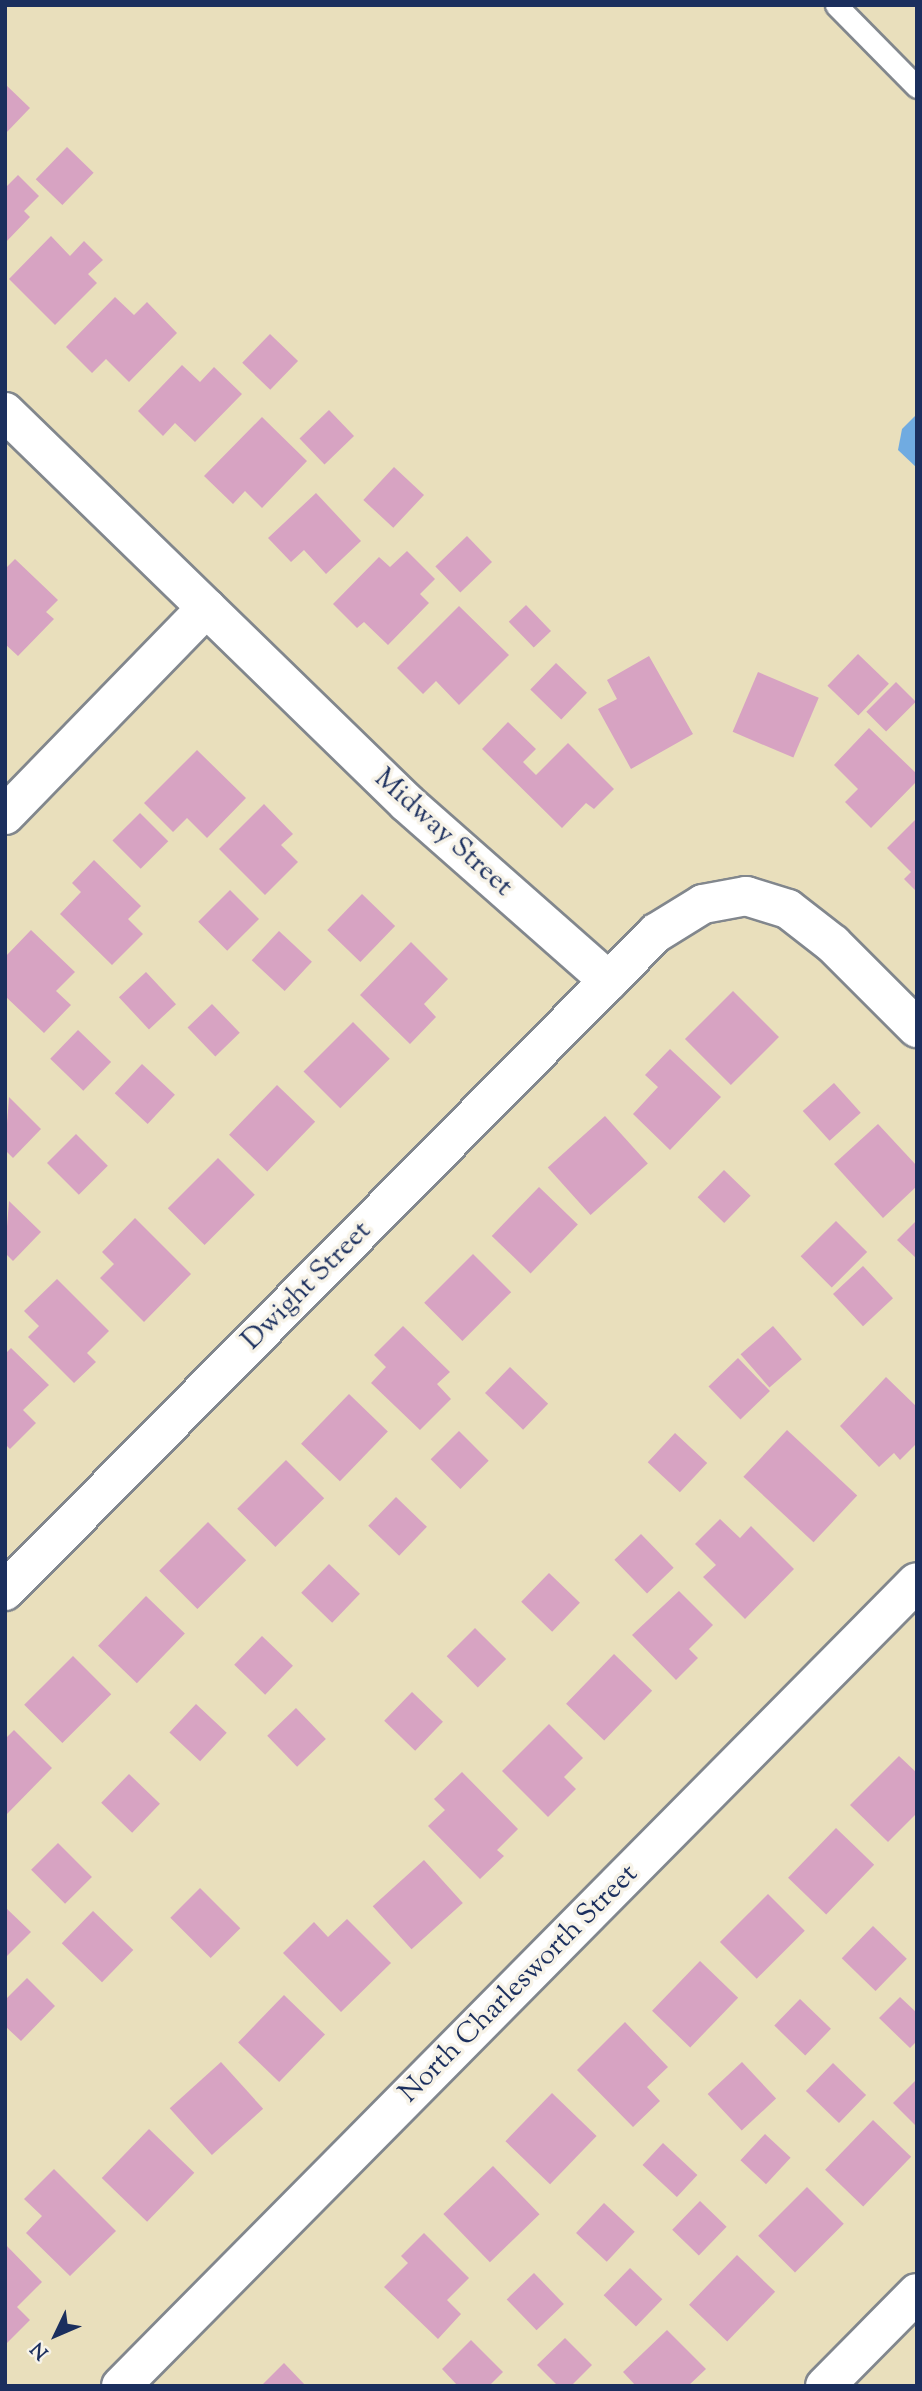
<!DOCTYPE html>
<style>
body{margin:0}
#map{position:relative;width:922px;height:2391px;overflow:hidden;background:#e9dfbc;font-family:"Sorts Mill Goudy",serif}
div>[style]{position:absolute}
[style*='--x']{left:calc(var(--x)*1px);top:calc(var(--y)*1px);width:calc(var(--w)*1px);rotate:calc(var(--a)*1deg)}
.water>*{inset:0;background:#70abe1}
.building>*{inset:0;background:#d7a3c2;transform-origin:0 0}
.roads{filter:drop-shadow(2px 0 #82878d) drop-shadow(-2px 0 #82878d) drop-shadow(0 2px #82878d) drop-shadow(0 -2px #82878d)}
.lane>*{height:21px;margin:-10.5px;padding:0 10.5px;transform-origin:10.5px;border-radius:10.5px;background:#fff}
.street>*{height:38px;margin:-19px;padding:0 19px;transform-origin:19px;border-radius:19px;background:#fff}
span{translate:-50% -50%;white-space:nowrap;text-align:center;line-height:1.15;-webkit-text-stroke:7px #f7f3e8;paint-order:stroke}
.street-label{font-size:28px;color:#1b2f5e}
.frame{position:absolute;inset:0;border:7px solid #1b2f5e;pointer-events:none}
.north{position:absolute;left:21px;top:2300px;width:70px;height:70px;-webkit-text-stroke:5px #f7f3e8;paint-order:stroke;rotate:226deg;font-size:19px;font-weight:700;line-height:28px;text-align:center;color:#1b2f5e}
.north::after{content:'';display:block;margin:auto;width:24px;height:32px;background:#1b2f5e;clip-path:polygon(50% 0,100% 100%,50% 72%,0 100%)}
</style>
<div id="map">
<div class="water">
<i style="clip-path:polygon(917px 414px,917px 468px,898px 450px,902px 429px)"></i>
</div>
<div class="building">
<i style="clip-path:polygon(5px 84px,30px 108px,5px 134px)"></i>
<i style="left:67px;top:147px;width:37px;height:45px;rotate:44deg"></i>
<i style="clip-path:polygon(18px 175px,39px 196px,24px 211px,30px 217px,5px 243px,5px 188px)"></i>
<i style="clip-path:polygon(51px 236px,70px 256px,84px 241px,103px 260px,88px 274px,97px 283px,55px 325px,9px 279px)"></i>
<i style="clip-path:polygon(115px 297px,134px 315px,147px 302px,177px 333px,129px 382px,106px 359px,92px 373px,66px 347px)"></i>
<i style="left:270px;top:334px;width:39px;height:40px;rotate:44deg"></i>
<i style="clip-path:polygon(182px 365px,200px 382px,214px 367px,242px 394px,195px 442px,175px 423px,163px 436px,138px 411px)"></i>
<i style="left:329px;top:410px;width:36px;height:41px;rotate:46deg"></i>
<i style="clip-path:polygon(262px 417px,307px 461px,262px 508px,245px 491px,233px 504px,204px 476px)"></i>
<i style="left:394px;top:467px;width:41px;height:45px;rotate:43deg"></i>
<i style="clip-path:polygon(316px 493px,361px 541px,326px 574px,304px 550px,291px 562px,268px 538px)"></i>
<i style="left:467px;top:536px;width:36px;height:44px;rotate:46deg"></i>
<i style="clip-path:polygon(407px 551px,435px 579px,420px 594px,429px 603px,388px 645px,364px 622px,357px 628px,333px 604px,379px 557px,390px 567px)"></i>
<i style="clip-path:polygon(15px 559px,58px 600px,46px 612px,54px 619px,18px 656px,5px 644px,5px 569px)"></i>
<i style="left:526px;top:605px;width:36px;height:24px;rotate:46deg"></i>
<i style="clip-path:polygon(459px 606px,509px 655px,459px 705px,436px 681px,423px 694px,397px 668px)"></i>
<i style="left:858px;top:654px;width:43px;height:44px;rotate:44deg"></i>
<i style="clip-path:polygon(649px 656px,693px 734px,631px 769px,598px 709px,617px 699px,607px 680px)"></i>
<i style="left:556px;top:663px;width:43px;height:37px;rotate:44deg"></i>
<i style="left:758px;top:672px;width:66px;height:65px;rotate:23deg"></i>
<i style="left:896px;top:682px;width:28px;height:42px;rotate:45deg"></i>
<i style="clip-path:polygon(508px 722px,536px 749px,523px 762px,536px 775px,568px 743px,614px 789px,594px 809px,586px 803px,562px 828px,482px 749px)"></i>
<i style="clip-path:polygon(869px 728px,917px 774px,917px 781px,871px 828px,845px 802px,858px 789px,834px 765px)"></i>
<i style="clip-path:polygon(197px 750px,246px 798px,207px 838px,187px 818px,173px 832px,144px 803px)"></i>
<i style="clip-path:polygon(264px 804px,293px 834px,281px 845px,298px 862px,265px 895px,219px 849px)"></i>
<i style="left:140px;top:813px;width:40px;height:39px;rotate:45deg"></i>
<i style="clip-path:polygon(917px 818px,917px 892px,904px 879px,911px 872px,887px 848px)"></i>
<i style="clip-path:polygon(94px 860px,141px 906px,128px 919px,143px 934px,112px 965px,60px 914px,81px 892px,72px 883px)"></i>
<i style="left:230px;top:890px;width:41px;height:45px;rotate:45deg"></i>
<i style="left:362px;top:894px;width:46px;height:50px;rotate:44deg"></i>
<i style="clip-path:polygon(31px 930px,75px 972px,56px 991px,71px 1005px,44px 1033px,5px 996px,5px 957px)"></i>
<i style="left:279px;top:931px;width:45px;height:40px;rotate:43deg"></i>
<i style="clip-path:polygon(411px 942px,448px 979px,424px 1004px,436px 1017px,410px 1044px,360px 995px)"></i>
<i style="left:146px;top:972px;width:44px;height:37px;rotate:47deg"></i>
<i style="left:733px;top:991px;width:65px;height:68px;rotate:45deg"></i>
<i style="left:212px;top:1004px;width:40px;height:34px;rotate:46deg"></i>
<i style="left:353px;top:1022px;width:52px;height:70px;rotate:45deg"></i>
<i style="left:78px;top:1030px;width:46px;height:40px;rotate:44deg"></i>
<i style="clip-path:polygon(670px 1049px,721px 1097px,670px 1150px,633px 1114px,658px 1087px,645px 1075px)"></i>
<i style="left:142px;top:1064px;width:45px;height:40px;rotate:43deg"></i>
<i style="left:834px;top:1083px;width:40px;height:42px;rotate:48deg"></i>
<i style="left:277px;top:1085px;width:53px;height:69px;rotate:44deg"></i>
<i style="clip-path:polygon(9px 1097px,41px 1129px,13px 1158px,5px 1150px)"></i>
<i style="left:605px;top:1116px;width:64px;height:77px;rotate:48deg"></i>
<i style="clip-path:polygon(878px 1124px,917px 1166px,917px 1186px,883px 1218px,834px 1164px)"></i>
<i style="left:76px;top:1134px;width:45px;height:41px;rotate:45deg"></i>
<i style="left:218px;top:1158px;width:52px;height:71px;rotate:45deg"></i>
<i style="left:724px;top:1170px;width:37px;height:38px;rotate:44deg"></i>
<i style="left:539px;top:1187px;width:54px;height:68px;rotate:44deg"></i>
<i style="clip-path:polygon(9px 1201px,41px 1232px,13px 1261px,5px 1253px)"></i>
<i style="clip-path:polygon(135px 1218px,191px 1274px,144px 1322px,100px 1278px,114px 1264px,102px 1252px)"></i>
<i style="clip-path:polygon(917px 1220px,917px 1259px,897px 1240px)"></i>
<i style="left:836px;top:1221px;width:44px;height:50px;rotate:45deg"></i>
<i style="left:473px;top:1254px;width:54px;height:69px;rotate:45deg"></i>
<i style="left:863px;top:1266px;width:44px;height:41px;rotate:47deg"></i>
<i style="clip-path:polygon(57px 1279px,109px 1331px,87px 1353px,96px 1362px,74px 1383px,28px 1337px,39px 1326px,24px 1311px)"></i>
<i style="clip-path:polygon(403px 1326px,450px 1372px,437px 1384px,451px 1399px,420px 1430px,371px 1383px,386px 1367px,374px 1355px)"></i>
<i style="left:773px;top:1326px;width:44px;height:43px;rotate:49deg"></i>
<i style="clip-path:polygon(11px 1348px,49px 1385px,23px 1410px,36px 1423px,10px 1449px,5px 1444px,5px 1354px)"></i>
<i style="left:738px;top:1358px;width:46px;height:41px;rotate:46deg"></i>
<i style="left:510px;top:1367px;width:53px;height:36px;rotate:44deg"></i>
<i style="clip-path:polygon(886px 1377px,917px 1407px,917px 1443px,900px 1460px,894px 1453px,879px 1467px,840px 1426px)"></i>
<i style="left:349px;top:1394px;width:54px;height:69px;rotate:44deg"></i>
<i style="left:787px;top:1430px;width:96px;height:64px;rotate:43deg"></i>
<i style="left:459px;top:1431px;width:42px;height:40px;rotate:45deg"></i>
<i style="left:675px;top:1433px;width:44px;height:40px;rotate:43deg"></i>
<i style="left:286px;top:1460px;width:54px;height:69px;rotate:45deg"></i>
<i style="left:396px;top:1497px;width:43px;height:40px;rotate:44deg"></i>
<i style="clip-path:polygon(720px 1519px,740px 1538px,751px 1526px,794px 1569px,745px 1619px,703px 1577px,716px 1565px,695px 1544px)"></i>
<i style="left:208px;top:1522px;width:54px;height:69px;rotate:45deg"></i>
<i style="left:641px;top:1534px;width:47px;height:37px;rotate:46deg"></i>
<i style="left:329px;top:1564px;width:43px;height:40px;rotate:44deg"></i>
<i style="left:549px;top:1573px;width:43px;height:40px;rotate:44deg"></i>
<i style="clip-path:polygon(679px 1591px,713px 1625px,689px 1649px,698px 1658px,676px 1680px,632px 1635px)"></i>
<i style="left:146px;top:1596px;width:54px;height:69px;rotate:44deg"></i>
<i style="left:475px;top:1628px;width:44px;height:40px;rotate:45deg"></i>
<i style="left:262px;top:1636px;width:43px;height:40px;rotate:44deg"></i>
<i style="left:614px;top:1654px;width:53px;height:69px;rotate:44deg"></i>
<i style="left:73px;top:1656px;width:54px;height:69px;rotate:45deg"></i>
<i style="left:412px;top:1692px;width:43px;height:40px;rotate:44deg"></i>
<i style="left:196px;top:1704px;width:42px;height:39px;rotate:43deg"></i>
<i style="left:296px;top:1708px;width:43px;height:40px;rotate:46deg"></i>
<i style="clip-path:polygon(549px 1724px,583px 1758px,564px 1777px,576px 1789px,548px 1817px,502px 1771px)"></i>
<i style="clip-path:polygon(14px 1730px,52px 1768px,5px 1816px,5px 1739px)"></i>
<i style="clip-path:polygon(899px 1756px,917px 1773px,917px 1813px,888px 1842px,850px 1805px)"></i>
<i style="clip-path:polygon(462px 1772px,518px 1829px,497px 1850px,504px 1856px,480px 1879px,428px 1826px,445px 1810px,434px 1799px)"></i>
<i style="left:129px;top:1774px;width:43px;height:40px;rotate:44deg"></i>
<i style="left:836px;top:1828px;width:53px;height:69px;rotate:44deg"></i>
<i style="left:58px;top:1843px;width:48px;height:38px;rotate:45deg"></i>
<i style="left:424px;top:1860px;width:58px;height:69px;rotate:48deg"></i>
<i style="left:200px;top:1888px;width:57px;height:42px;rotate:45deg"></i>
<i style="left:768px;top:1894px;width:52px;height:68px;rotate:45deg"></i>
<i style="clip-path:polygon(5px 1907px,31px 1932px,5px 1958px)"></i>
<i style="left:93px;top:1911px;width:56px;height:45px;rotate:44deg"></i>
<i style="clip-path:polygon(347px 1919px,391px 1963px,341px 2012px,283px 1953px,314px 1922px,328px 1937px)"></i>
<i style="left:873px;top:1926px;width:47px;height:45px;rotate:44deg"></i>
<i style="left:700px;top:1961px;width:53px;height:69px;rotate:44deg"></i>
<i style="clip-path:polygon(27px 1978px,55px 2006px,21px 2041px,5px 2026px,5px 2000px)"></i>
<i style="left:284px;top:1995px;width:57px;height:66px;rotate:44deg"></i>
<i style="clip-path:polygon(900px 1997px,917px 2013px,917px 2041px,910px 2048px,879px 2018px)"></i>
<i style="left:800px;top:1999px;width:43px;height:37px;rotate:44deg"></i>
<i style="clip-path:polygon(625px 2022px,668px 2067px,647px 2087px,660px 2101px,633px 2127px,577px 2070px)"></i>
<i style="left:221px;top:2062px;width:63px;height:69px;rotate:48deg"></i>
<i style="left:742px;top:2062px;width:50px;height:47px;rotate:47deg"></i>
<i style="left:833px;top:2063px;width:46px;height:39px;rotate:44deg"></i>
<i style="clip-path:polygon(917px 2079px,917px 2127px,893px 2103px)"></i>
<i style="left:552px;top:2093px;width:62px;height:67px;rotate:44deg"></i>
<i style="left:873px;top:2120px;width:53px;height:69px;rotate:44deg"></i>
<i style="left:149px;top:2129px;width:63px;height:68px;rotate:44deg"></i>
<i style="left:765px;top:2134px;width:35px;height:36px;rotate:43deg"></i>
<i style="left:663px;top:2143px;width:47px;height:30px;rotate:43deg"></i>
<i style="left:493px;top:2166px;width:67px;height:69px;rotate:46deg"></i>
<i style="clip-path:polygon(54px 2169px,116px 2231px,70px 2276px,26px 2233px,42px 2216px,24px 2199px)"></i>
<i style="left:807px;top:2187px;width:52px;height:69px;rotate:45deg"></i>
<i style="left:700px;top:2201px;width:37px;height:40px;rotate:44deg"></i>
<i style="left:604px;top:2203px;width:42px;height:41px;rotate:43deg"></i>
<i style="clip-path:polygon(424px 2233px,469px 2278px,447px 2300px,461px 2314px,438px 2339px,384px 2287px,408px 2263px,401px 2256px)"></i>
<i style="clip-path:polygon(5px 2244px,42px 2282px,17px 2307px,30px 2320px,5px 2345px)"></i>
<i style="left:737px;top:2255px;width:53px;height:69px;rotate:44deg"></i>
<i style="left:630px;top:2268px;width:45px;height:38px;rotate:44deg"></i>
<i style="left:534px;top:2273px;width:43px;height:38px;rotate:46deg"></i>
<i style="clip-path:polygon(667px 2330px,706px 2369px,688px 2386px,636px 2386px,623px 2372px)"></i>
<i style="clip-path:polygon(565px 2338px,592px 2365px,571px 2386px,558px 2386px,537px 2365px)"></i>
<i style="clip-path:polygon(471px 2340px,503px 2372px,489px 2386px,458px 2386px,442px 2369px)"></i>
<i style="clip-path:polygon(284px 2363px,306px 2386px,261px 2386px)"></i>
</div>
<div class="roads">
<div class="lane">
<i style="--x:836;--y:5;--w:115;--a:45.4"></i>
</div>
<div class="street">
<i style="--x:5;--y:412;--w:561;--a:44.21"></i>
<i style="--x:407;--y:803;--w:269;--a:41.4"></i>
<i style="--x:5;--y:815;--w:289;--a:-45.8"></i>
<i style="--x:5;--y:1591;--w:926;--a:-45.31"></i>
<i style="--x:656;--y:933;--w:55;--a:-31.7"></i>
<i style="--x:703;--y:904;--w:44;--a:-10.5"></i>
<i style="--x:746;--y:896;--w:44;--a:17.2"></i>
<i style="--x:788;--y:909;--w:57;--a:37.9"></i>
<i style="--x:833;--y:944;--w:119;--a:45"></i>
<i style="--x:121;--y:2386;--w:1131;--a:-45.29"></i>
<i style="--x:825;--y:2386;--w:131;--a:-45.3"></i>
</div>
</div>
<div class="street-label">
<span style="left:443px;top:833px;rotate:42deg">Midway Street</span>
<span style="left:307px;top:1286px;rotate:-45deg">Dwight Street</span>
<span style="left:519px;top:1984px;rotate:-45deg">North Charlesworth Street</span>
</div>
<div class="frame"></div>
<div class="north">N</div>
</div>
